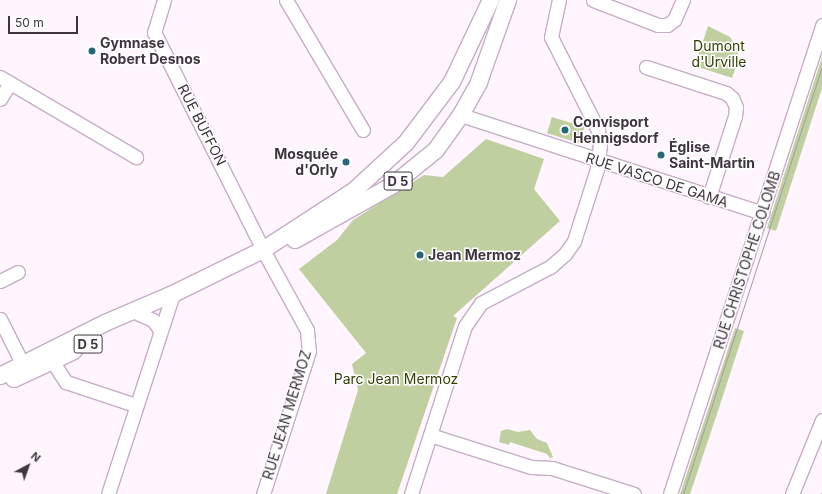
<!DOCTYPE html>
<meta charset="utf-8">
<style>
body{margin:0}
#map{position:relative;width:822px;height:494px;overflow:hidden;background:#fff5ff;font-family:Inter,sans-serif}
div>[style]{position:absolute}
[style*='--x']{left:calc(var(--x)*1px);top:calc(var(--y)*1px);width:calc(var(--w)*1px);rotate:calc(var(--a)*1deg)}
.green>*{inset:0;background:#c0cf9f;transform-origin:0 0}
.roads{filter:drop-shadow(1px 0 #c5adc5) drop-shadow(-1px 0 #c5adc5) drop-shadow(0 1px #c5adc5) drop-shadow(0 -1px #c5adc5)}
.minor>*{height:13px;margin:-6.5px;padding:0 6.5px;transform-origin:6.5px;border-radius:6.5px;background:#fff}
.major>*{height:16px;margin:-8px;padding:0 8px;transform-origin:8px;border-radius:8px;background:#fff}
.tram>*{height:1px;margin:-0.5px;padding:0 0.5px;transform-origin:0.5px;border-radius:0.5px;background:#a69ca6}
.rail>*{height:3px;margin-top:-1.5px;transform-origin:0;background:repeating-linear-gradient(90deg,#a69ca6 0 8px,transparent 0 12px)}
.dots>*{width:11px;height:11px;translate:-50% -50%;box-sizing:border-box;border:2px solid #fff;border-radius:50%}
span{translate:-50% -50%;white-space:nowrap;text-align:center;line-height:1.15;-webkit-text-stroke:3px #fff;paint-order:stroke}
.shield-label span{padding:1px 3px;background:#fff;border:1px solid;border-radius:3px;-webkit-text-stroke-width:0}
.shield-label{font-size:13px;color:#3f353f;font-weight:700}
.poi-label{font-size:14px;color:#3f353f;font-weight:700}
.left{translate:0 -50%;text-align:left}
.right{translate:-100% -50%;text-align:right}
.park-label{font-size:14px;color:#323e04}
.street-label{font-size:14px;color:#3f353f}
.north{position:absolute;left:8px;top:446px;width:40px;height:40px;-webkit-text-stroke:3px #fff;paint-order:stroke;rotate:41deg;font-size:11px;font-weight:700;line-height:16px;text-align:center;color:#3f353f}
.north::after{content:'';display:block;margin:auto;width:14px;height:18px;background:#3f353f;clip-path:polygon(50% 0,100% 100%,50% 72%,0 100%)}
.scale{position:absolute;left:8px;top:16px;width:70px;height:18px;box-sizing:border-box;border:2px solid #3f353f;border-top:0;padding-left:5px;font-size:12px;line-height:14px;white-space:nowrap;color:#3f353f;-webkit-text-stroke:3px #fff;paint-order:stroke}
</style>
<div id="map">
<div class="green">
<i style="clip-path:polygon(708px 26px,730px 37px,737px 48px,739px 58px,732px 78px,695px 66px)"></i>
<i style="clip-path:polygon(822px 57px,822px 88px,776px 231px,767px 228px)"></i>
<i style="left:552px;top:117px;width:34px;height:17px;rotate:17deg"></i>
<i style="clip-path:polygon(486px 139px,544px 159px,534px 189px,560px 221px,453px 316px,457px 318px,397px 494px,326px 494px,358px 390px,352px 364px,366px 353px,299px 269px,337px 240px,353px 220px,424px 175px,443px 177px)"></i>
<i style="clip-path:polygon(735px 328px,744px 331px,717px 414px,690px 494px,680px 494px)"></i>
<i style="clip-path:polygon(507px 429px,518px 432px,530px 430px,537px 439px,547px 443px,553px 457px,550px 458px,547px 454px,510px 442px,509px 445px,499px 442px,501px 431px)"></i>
</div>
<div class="roads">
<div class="minor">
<i style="--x:164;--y:0;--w:34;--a:107"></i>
<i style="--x:154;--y:32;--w:244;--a:63.4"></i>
<i style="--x:263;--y:250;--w:91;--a:61.2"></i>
<i style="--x:307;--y:330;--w:21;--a:85"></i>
<i style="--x:309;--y:351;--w:150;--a:107.8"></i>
<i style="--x:286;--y:0;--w:151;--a:59.4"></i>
<i style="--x:593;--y:0;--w:70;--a:21"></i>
<i style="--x:658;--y:25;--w:9;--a:0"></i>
<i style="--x:667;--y:25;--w:9;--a:-36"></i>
<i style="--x:674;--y:20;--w:22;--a:-66"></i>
<i style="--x:646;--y:67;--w:84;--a:18"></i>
<i style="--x:726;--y:93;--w:8;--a:40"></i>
<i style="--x:732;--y:98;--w:10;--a:66"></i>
<i style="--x:736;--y:107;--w:9;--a:96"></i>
<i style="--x:735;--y:116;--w:85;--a:107.8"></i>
<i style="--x:0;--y:77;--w:158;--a:30.5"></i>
<i style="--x:0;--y:99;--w:19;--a:-58"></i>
<i style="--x:461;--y:115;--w:317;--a:18"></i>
<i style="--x:0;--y:281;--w:20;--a:-27"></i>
<i style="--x:139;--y:314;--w:15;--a:23"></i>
<i style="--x:153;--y:320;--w:12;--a:55"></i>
<i style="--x:0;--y:319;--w:60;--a:63.4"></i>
<i style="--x:47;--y:353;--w:35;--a:57"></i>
<i style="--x:66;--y:382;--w:73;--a:18.4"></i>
<i style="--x:430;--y:435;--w:106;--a:17.6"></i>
<i style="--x:531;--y:467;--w:21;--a:3"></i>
<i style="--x:552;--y:468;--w:86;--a:17.6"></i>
<i style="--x:108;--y:494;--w:210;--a:-72"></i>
<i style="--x:411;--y:494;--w:176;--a:-72.2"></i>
<i style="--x:465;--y:326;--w:28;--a:-55"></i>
<i style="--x:481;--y:303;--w:78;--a:-27.6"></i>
<i style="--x:550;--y:267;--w:20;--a:-41"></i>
<i style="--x:565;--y:254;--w:16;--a:-55"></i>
<i style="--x:574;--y:241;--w:76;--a:-72.3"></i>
<i style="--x:597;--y:169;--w:23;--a:-83"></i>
<i style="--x:600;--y:146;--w:16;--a:-97"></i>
<i style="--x:598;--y:130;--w:104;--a:-116.8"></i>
<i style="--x:551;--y:37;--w:38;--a:-78"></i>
<i style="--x:670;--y:494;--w:493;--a:-72"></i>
<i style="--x:792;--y:494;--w:80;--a:-67.9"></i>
</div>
<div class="major">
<i style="--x:295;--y:240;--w:112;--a:-29.3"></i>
<i style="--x:393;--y:185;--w:55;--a:-39.1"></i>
<i style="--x:436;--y:150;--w:43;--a:-54.5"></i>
<i style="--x:461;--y:115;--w:38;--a:-61"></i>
<i style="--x:479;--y:82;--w:87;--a:-70.5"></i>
<i style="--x:0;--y:376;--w:118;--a:-26.8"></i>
<i style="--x:105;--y:323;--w:74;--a:-23.1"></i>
<i style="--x:173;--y:294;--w:100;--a:-26.1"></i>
<i style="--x:263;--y:250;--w:110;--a:-33.1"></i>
<i style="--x:355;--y:190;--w:69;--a:-42.7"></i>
<i style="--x:406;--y:143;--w:76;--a:-53"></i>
<i style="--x:452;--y:82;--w:91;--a:-64.6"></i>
<i style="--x:14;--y:379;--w:66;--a:-25"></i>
</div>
</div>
<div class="tram">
<i style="--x:683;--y:494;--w:451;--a:-72"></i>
</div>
<div class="rail">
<i style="--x:822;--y:494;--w:1;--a:-90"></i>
</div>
<div class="dots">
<i style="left:92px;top:51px;background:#246779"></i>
<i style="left:565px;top:130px;background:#246779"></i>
<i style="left:661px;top:155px;background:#246779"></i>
<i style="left:346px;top:162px;background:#246779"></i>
<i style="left:420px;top:255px;background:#246779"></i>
</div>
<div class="shield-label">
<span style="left:398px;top:181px">D 5</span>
<span style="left:88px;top:344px">D 5</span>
</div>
<div class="poi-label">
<span class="left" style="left:100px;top:51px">Gymnase<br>Robert Desnos</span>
<span class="left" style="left:573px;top:130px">Convisport<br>Hennigsdorf</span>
<span class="left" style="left:669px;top:155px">Église<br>Saint-Martin</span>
<span class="right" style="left:338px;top:162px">Mosquée<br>d'Orly</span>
<span class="left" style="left:428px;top:255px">Jean Mermoz</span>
</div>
<div class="park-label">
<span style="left:719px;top:54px">Dumont<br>d'Urville</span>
<span style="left:396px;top:379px">Parc Jean Mermoz</span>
</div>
<div class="street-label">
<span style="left:202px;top:125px;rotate:63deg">RUE BUFFON</span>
<span style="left:657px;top:180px;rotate:18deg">RUE VASCO DE GAMA</span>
<span style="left:747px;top:260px;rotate:-72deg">RUE CHRISTOPHE COLOMB</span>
<span style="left:287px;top:415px;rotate:-73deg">RUE JEAN MERMOZ</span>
</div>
<div class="north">N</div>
<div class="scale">50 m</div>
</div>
